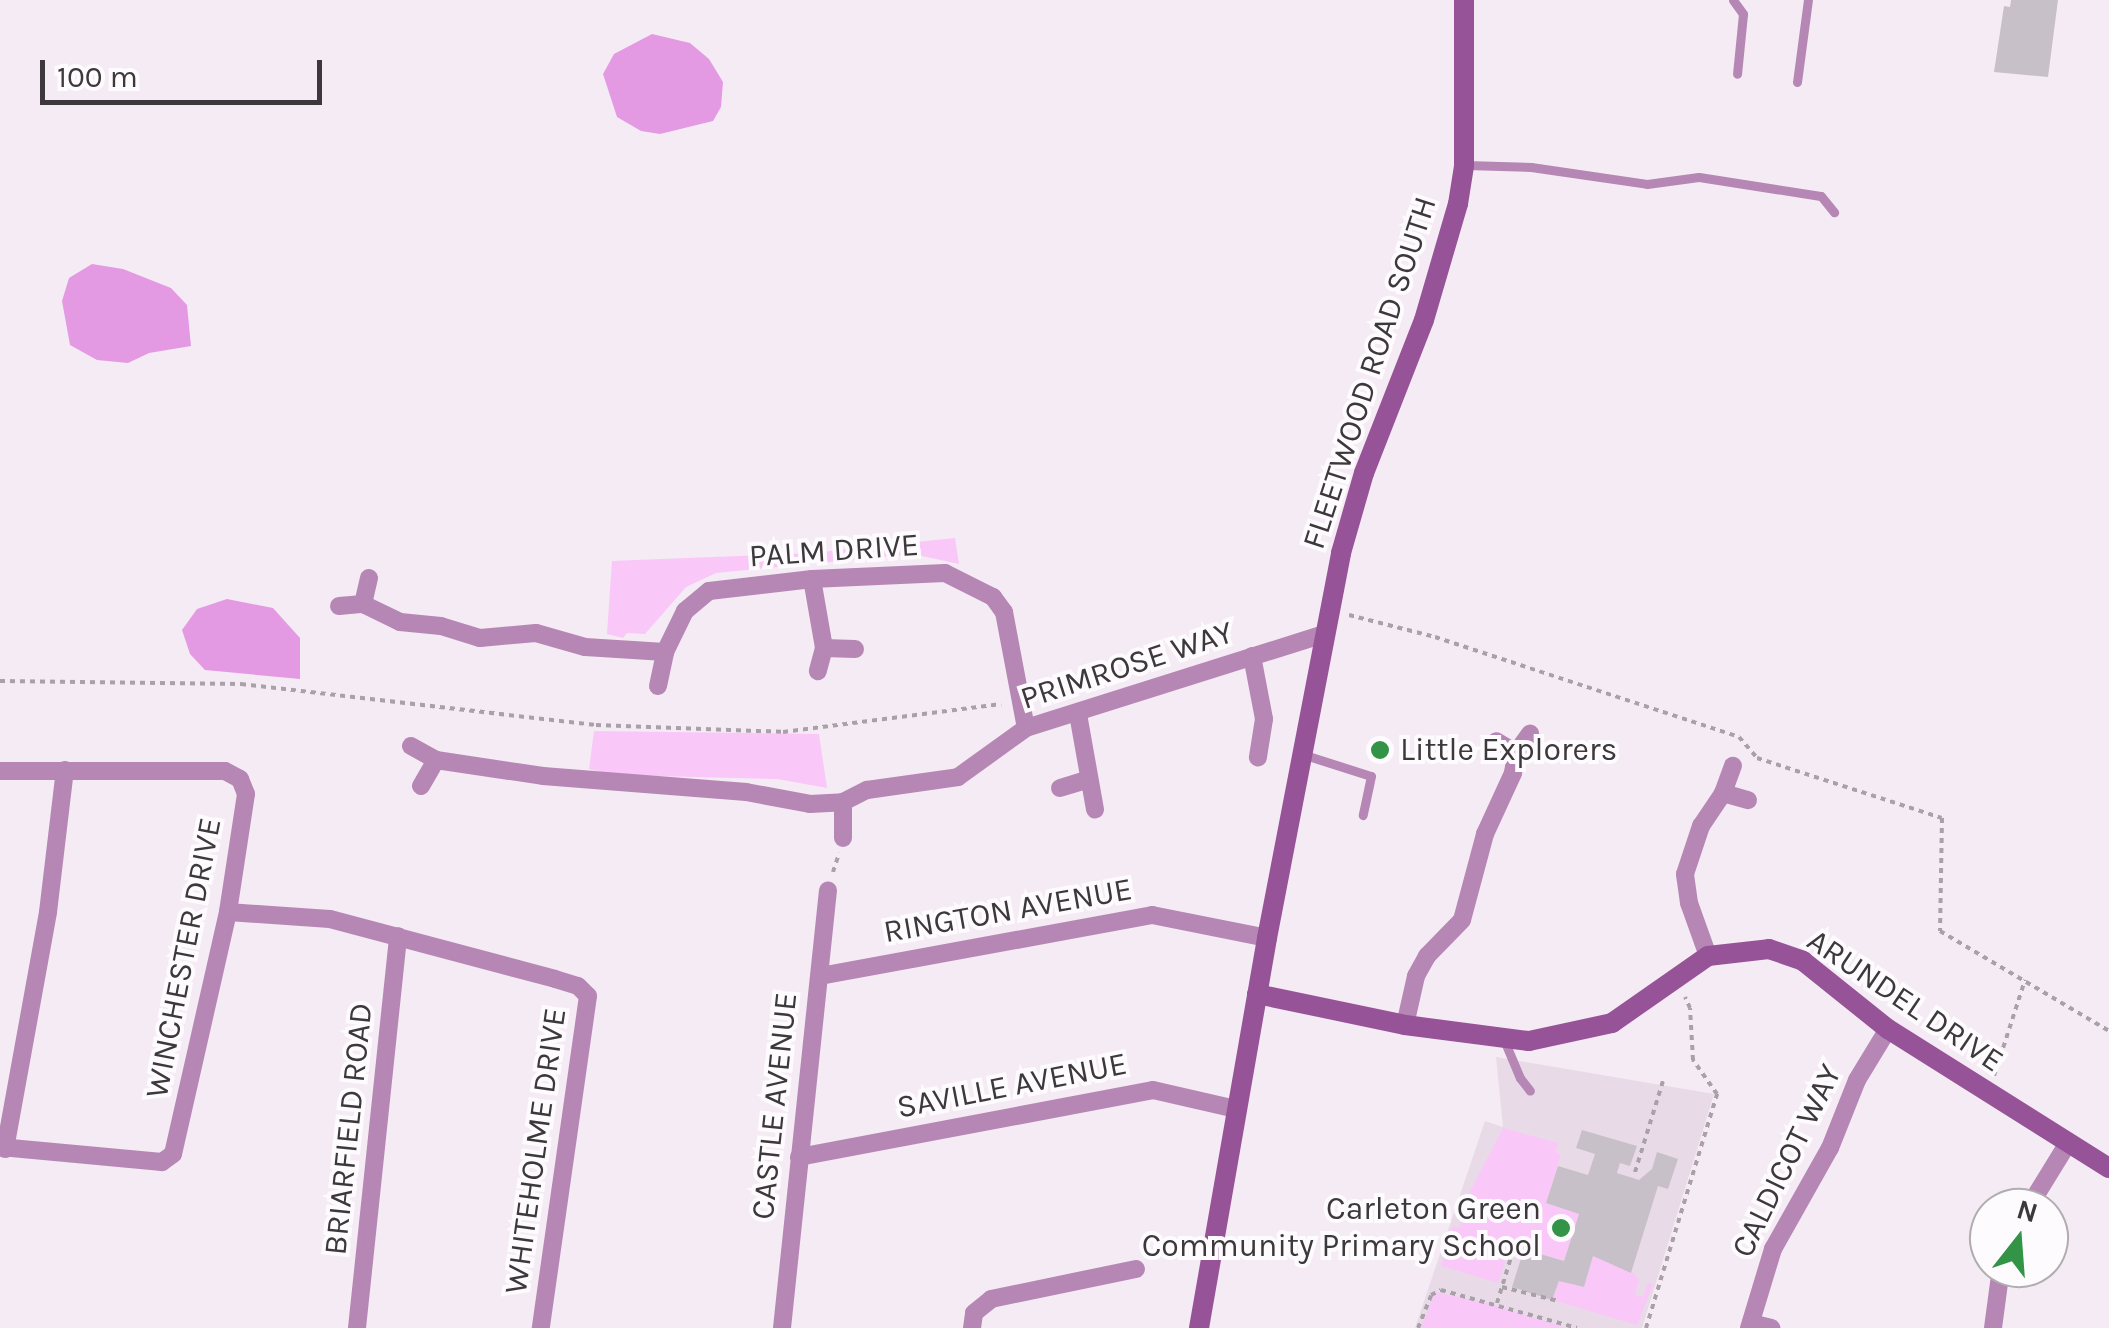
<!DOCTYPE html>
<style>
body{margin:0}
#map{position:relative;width:2109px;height:1328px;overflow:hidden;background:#f5ebf4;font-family:Karla,sans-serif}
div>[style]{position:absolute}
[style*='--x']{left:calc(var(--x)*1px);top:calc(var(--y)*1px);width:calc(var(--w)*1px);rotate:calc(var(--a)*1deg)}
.built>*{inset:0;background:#e9dae8}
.green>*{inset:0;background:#fac7f9}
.water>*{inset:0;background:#e49ae3}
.building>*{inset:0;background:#c8c0c8}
.path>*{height:4px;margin-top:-2px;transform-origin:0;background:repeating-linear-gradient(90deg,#a8a1a7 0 5px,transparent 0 10px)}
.lane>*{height:9px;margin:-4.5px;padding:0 4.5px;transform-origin:4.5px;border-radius:4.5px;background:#b687b5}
.street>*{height:18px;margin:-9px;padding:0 9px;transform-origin:9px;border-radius:9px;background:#b687b5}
.secondary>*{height:20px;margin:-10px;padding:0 10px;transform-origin:10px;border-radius:10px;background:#975397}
.dots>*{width:28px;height:28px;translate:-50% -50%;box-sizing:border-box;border:5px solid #fefbfe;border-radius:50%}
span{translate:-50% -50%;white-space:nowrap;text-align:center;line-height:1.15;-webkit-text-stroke:8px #fefbfe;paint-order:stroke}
.street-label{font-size:32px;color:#3c383b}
.poi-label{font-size:32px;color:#3c383b}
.left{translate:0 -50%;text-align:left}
.right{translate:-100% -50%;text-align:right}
.north{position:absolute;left:1969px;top:1188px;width:100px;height:100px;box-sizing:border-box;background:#fefbfe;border:2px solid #b0adb0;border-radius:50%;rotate:17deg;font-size:28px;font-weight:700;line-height:40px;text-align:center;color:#3c383b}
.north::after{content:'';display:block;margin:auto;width:35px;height:45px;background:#339346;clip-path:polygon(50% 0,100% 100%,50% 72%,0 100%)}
.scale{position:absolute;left:40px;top:60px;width:282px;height:45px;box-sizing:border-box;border:5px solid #3c383b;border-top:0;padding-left:12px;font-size:30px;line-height:35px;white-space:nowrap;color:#3c383b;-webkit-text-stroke:8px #fefbfe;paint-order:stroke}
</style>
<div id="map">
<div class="built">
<i style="clip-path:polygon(1496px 1057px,1714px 1094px,1642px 1328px,1415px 1328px,1485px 1121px,1503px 1127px)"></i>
</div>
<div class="green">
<i style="clip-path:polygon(955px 538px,959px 564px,913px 554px,716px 573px,686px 587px,645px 634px,627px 633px,623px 638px,607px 634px,612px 561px,811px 553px)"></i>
<i style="clip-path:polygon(594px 731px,819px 734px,827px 788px,777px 779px,614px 775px,589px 769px)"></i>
<i style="clip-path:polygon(1503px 1128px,1558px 1143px,1556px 1152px,1561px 1155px,1546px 1203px,1579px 1214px,1564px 1261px,1511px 1243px,1498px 1283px,1441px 1266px,1453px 1226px,1460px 1228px,1464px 1203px)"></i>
<i style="clip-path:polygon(1593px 1256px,1635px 1274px,1639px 1280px,1635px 1295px,1643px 1297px,1648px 1283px,1653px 1284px,1637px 1325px,1552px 1300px,1559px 1281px,1584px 1286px)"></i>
<i style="clip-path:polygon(1435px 1292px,1488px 1303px,1566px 1328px,1421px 1328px)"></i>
</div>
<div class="water">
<i style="clip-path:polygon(652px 34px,690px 43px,709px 59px,723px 82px,721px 107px,713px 121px,660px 134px,641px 131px,617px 117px,603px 74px,614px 54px)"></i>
<i style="clip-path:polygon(92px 264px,123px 269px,171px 288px,187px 305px,191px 346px,149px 353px,128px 363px,97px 360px,70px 345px,62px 301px,69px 278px)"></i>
<i style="clip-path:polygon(227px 599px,273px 608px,300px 638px,300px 679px,205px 670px,190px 654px,182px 630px,197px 609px)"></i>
</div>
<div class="building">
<i style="clip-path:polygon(2011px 0,2058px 0,2048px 77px,1994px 72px,2004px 6px,2010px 7px)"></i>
<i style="clip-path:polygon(1582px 1130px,1637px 1146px,1630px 1166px,1620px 1163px,1617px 1173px,1639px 1180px,1652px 1169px,1657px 1152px,1678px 1159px,1668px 1189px,1658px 1186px,1631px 1273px,1593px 1256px,1584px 1287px,1559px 1281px,1552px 1300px,1512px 1287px,1524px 1249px,1564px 1261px,1579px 1214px,1546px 1203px,1558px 1166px,1588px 1175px,1595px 1154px,1576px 1148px)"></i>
</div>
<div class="path">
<i style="--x:1349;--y:615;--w:89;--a:14.3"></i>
<i style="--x:1435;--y:637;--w:320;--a:18.2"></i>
<i style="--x:1739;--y:737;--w:28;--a:49"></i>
<i style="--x:1757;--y:758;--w:194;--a:18"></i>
<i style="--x:1942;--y:818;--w:113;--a:91"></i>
<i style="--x:1940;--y:931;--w:196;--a:30.6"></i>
<i style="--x:0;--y:681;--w:241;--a:0.7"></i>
<i style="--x:241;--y:684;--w:357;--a:6.6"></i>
<i style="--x:596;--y:725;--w:187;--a:2.1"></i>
<i style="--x:783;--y:732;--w:220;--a:-7.3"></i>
<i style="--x:833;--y:872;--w:20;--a:-72"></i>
<i style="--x:1994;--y:1076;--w:101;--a:-72.1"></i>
<i style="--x:1635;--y:1172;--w:95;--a:-72.9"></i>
<i style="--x:1502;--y:1287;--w:58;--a:14"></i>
<i style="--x:1497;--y:1303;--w:62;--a:-73"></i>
<i style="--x:1418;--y:1328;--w:35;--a:-68"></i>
<i style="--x:1431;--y:1295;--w:11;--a:-27"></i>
<i style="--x:1441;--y:1290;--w:141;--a:15.6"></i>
<i style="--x:1646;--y:1328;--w:245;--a:-73.1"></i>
<i style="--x:1717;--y:1094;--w:42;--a:-125.2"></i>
<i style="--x:1693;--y:1060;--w:52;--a:-93.3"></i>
<i style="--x:1690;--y:1008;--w:12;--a:-114"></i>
</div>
<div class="lane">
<i style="--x:1733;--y:0;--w:17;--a:54"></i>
<i style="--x:1743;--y:14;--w:60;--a:95.7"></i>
<i style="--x:1797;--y:82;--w:83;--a:-82.4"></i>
<i style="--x:1466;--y:165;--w:65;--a:1.8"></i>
<i style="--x:1531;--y:167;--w:117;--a:8.3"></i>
<i style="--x:1647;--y:184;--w:52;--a:-7.7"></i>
<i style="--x:1699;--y:177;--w:123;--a:8.9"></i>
<i style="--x:1821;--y:196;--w:21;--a:51"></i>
<i style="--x:1305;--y:755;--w:69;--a:17.7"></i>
<i style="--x:1371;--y:776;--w:40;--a:102"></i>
<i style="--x:1504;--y:1040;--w:41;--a:67.2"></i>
<i style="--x:1520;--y:1078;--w:16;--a:52"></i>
</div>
<div class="street">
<i style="--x:369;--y:578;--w:27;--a:103"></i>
<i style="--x:363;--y:604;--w:41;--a:25.9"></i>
<i style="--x:400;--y:622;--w:41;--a:5.6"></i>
<i style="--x:441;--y:626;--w:41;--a:17.1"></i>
<i style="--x:480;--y:638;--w:56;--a:-5.1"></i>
<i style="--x:536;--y:633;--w:51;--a:15.9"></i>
<i style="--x:585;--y:647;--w:80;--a:3.6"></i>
<i style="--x:812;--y:579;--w:70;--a:80.1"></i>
<i style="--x:824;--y:648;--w:24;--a:105"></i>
<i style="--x:339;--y:606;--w:24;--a:-5"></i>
<i style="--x:824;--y:648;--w:31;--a:2"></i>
<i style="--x:1252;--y:656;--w:64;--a:79.2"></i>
<i style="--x:1264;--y:719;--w:39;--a:99"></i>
<i style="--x:658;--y:686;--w:35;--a:-78"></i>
<i style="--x:665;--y:652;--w:46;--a:-64"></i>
<i style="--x:685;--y:611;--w:31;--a:-40"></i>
<i style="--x:709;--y:591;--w:104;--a:-6.6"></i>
<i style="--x:812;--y:579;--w:133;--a:-2.6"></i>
<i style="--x:945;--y:573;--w:54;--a:26.6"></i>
<i style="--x:993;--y:597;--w:19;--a:54"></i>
<i style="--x:1004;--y:612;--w:118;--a:79.3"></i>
<i style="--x:1078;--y:714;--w:97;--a:79.9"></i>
<i style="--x:411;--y:746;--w:29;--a:29"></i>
<i style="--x:1516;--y:753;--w:24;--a:-54"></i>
<i style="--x:0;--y:771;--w:225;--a:0"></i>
<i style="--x:225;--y:771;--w:17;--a:28"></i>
<i style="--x:240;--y:779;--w:16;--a:68"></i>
<i style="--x:246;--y:794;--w:119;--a:98.7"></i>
<i style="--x:228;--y:912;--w:248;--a:102.8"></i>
<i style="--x:173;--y:1154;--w:14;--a:144"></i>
<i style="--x:162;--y:1162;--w:163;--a:-174.7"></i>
<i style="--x:421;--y:786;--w:30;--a:-60"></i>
<i style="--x:436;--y:760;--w:108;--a:8.5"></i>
<i style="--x:543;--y:776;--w:204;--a:4.5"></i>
<i style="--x:746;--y:792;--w:65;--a:10.6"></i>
<i style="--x:810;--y:804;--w:33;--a:-3"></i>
<i style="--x:843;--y:802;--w:27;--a:-27"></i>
<i style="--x:867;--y:790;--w:92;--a:-8.1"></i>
<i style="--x:958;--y:777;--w:84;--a:-35.8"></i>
<i style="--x:1026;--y:728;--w:313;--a:-17.5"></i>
<i style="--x:1060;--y:788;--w:27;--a:-17"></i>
<i style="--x:1723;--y:793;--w:26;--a:16"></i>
<i style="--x:843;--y:838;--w:36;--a:-90"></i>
<i style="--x:228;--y:912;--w:102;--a:3.9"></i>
<i style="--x:330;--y:919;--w:233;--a:14.9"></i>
<i style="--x:555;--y:979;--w:24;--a:17"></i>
<i style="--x:578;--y:986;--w:14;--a:45"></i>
<i style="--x:588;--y:996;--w:335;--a:98.1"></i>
<i style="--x:1708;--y:956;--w:56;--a:-109.7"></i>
<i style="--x:1689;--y:903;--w:29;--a:-98"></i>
<i style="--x:1685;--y:874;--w:51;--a:-71.6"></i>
<i style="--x:1701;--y:826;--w:40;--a:-56"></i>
<i style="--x:1723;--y:793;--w:29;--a:-70"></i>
<i style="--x:820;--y:976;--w:338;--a:-10.4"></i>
<i style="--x:1152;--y:915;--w:117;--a:11.3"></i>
<i style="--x:1405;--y:1025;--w:50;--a:-77.3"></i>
<i style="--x:1416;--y:976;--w:23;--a:-61"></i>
<i style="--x:1427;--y:956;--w:50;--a:-45.8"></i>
<i style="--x:1462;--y:920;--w:89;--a:-75"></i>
<i style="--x:1485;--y:834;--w:67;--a:-65.3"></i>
<i style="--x:1513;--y:773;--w:20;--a:-81"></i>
<i style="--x:1516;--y:753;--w:23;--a:-149"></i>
<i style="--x:5;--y:1149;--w:241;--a:-79.7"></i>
<i style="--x:48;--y:912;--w:143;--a:-83.2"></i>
<i style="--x:799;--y:1157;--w:360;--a:-10.7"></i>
<i style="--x:1153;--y:1090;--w:85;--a:12.9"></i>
<i style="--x:2028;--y:1208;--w:76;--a:-58.4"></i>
<i style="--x:1751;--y:1323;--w:21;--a:14"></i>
<i style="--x:357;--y:1328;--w:394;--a:-84"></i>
<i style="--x:782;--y:1328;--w:440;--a:-84"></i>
<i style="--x:972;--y:1328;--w:15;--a:-82"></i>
<i style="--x:974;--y:1313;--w:22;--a:-39"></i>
<i style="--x:991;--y:1299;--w:148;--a:-11.7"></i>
<i style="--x:1749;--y:1328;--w:83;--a:-73.1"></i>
<i style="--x:1773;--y:1249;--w:116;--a:-60.6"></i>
<i style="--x:1830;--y:1148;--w:73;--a:-68.3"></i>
<i style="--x:1857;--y:1080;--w:60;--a:-58.7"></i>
<i style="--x:1993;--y:1328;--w:61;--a:-82.4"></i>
</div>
<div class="secondary">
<i style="--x:1257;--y:994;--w:151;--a:11.8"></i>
<i style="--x:1405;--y:1025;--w:125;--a:7.4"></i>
<i style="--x:1529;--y:1041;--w:85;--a:-12.2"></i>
<i style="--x:1612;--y:1023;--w:117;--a:-34.9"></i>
<i style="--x:1708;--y:956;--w:61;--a:-6.5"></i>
<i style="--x:1769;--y:949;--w:36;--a:19"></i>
<i style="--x:1803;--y:961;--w:109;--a:38.7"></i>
<i style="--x:1888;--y:1029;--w:261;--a:32.2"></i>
<i style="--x:1199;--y:1328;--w:396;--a:-80.1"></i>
<i style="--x:1267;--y:938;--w:392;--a:-79.1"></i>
<i style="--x:1341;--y:553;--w:83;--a:-74"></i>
<i style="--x:1364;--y:473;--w:164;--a:-68.6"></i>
<i style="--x:1424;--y:320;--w:121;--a:-73.7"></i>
<i style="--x:1458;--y:204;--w:39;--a:-81"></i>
<i style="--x:1464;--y:165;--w:165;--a:-90"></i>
</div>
<div class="dots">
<i style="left:1380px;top:750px;background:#339346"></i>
<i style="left:1561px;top:1228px;background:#339346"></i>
</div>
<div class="street-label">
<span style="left:1370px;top:373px;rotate:-72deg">FLEETWOOD ROAD SOUTH</span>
<span style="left:834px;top:551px;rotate:-4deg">PALM DRIVE</span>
<span style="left:1127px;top:666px;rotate:-18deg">PRIMROSE WAY</span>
<span style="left:1008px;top:911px;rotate:-10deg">RINGTON AVENUE</span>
<span style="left:184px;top:958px;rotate:-79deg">WINCHESTER DRIVE</span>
<span style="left:1905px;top:1001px;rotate:34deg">ARUNDEL DRIVE</span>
<span style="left:1012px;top:1086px;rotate:-11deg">SAVILLE AVENUE</span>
<span style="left:775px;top:1106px;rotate:-84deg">CASTLE AVENUE</span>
<span style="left:349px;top:1129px;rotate:-84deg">BRIARFIELD ROAD</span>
<span style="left:536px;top:1151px;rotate:-82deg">WHITEHOLME DRIVE</span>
<span style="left:1787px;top:1161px;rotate:-64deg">CALDICOT WAY</span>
</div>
<div class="poi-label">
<span class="left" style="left:1400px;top:750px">Little Explorers</span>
<span class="right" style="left:1541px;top:1228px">Carleton Green<br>Community Primary School</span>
</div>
<div class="north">N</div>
<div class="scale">100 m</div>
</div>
